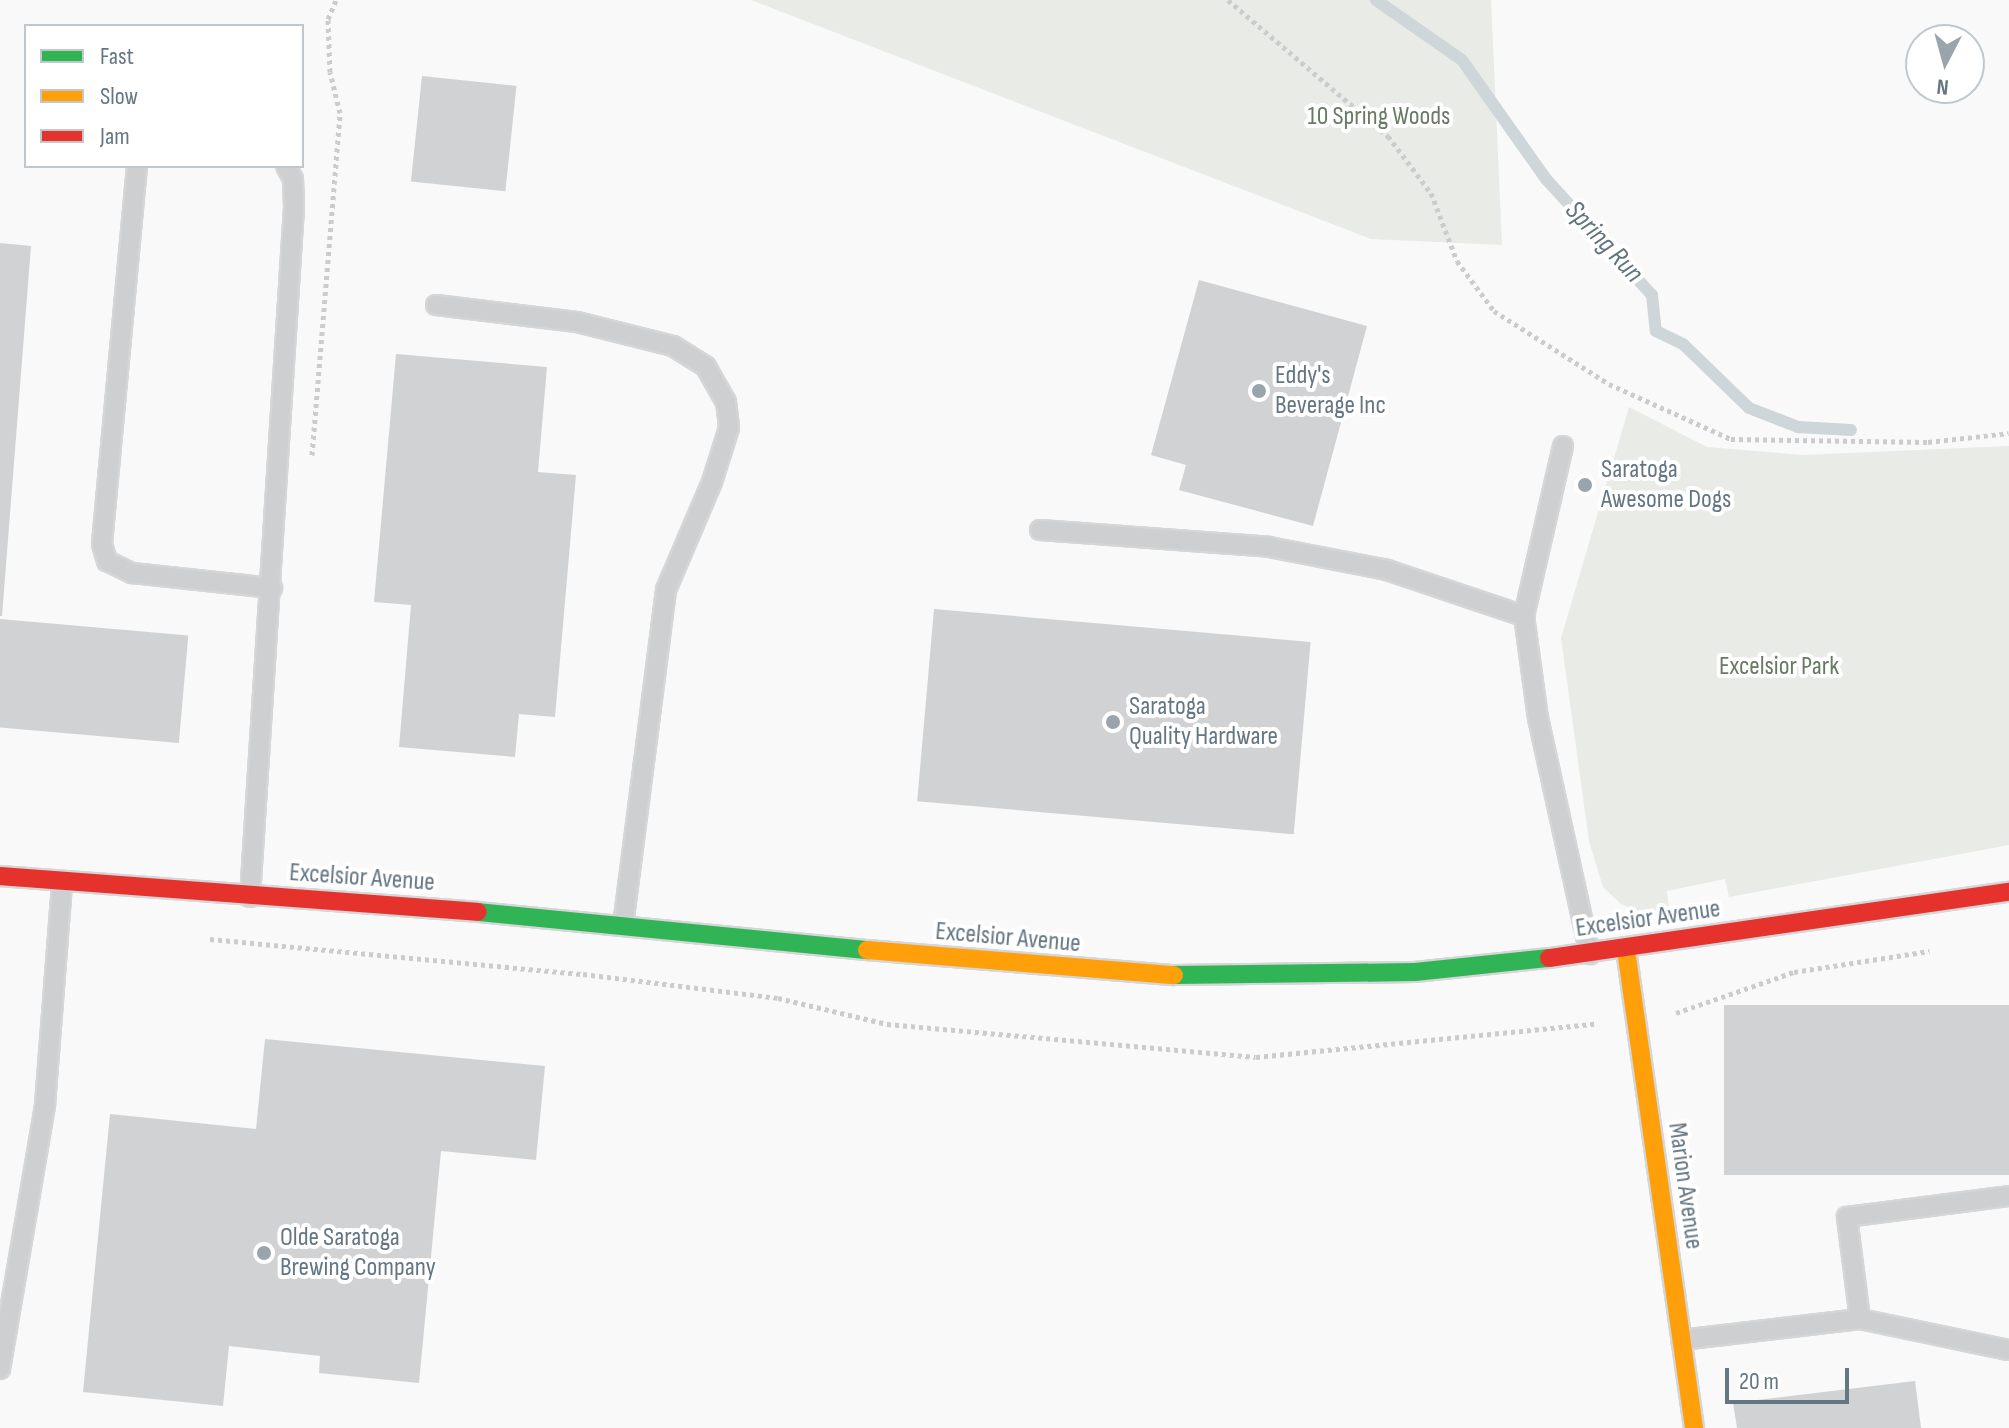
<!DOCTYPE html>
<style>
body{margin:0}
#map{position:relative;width:2009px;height:1428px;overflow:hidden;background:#f9f9f9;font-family:"Sofia Sans Condensed",sans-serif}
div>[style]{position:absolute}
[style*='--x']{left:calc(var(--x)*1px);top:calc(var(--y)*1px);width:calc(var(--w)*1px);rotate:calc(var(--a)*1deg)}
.green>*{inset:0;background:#e8ebe6}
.stream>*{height:12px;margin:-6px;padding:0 6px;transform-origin:6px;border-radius:6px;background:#ced6d9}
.building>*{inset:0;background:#d0d2d3;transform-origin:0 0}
.path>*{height:5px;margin-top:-2.5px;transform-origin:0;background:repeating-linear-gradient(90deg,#cbcccd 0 4px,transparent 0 8px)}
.roads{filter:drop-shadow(2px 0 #d5d6d7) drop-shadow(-2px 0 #d5d6d7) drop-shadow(0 2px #d5d6d7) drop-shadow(0 -2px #d5d6d7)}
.lane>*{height:18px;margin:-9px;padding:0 9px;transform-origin:9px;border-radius:9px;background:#cecfd0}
.fast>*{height:18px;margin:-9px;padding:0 9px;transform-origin:9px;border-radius:9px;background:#30b455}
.slow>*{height:18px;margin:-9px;padding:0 9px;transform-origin:9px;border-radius:9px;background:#ff9f0a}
.jam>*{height:18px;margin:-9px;padding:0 9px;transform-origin:9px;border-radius:9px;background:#e5322d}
.dots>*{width:22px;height:22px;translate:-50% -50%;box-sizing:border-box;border:4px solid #fff;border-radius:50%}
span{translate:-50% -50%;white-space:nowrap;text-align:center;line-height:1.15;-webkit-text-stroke:8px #fff;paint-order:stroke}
.park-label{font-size:26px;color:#687a64}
.poi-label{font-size:26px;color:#657683}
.left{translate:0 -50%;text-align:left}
.street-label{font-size:26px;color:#657683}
.water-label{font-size:28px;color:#60757c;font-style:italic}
.legend{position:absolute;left:24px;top:24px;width:280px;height:144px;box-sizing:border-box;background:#fff;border:2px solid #c1c8cd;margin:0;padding:10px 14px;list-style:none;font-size:24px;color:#657683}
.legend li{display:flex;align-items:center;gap:16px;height:40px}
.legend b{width:40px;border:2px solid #c1c8cd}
.north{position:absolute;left:1905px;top:24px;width:80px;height:80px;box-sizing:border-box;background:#fff;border:2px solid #c1c8cd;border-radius:50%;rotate:186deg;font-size:22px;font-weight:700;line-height:32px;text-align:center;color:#657683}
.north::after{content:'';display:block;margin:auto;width:28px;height:36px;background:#99a4ac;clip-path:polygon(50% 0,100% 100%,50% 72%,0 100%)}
.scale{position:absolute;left:1725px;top:1368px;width:124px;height:36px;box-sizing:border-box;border:4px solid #657683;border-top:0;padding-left:10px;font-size:24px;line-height:28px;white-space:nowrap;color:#657683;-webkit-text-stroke:6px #fff;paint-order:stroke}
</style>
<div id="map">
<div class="green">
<i style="clip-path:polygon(751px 0,1491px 0,1502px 245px,1371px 239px)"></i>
<i style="clip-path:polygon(1629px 407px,1707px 447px,1803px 455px,2009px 446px,2009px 845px,1729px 897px,1725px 879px,1667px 891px,1669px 910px,1646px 915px,1621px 904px,1603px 887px,1589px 841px,1561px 638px)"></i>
</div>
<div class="stream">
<i style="--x:1376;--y:0;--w:105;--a:34.9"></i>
<i style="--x:1462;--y:60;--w:146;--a:54.8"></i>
<i style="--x:1546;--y:179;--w:157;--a:47.6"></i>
<i style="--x:1652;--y:295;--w:36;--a:84"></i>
<i style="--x:1656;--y:331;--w:30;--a:26"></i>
<i style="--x:1683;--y:344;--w:92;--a:44.1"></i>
<i style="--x:1749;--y:408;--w:53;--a:21.2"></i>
<i style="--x:1798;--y:427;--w:53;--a:3.2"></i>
</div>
<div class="building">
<i style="left:422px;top:76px;width:95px;height:106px;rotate:6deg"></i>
<i style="clip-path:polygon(0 243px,31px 246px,2px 616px,0 616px)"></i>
<i style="clip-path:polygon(1199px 280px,1367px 326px,1313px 526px,1179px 490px,1186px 465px,1151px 455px)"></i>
<i style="clip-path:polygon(396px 354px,547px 367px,538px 472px,576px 475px,555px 717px,519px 714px,515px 757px,399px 747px,411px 605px,374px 602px)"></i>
<i style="left:934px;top:609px;width:378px;height:193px;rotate:5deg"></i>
<i style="left:0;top:619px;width:189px;height:108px;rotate:5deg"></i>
<i style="left:2009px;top:1005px;width:170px;height:285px;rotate:90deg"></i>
<i style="clip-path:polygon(265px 1039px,545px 1066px,536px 1160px,441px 1151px,419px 1383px,319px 1373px,320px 1356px,229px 1346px,223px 1406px,83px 1392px,110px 1114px,256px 1129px)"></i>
<i style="clip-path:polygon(1915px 1381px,1921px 1428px,1737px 1428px,1733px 1403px)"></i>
</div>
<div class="path">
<i style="--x:1228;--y:0;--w:210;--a:40.4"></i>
<i style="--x:1388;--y:136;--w:71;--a:53"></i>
<i style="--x:1431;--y:193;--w:73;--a:69.1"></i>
<i style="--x:1457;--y:261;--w:62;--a:53.5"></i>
<i style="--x:1494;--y:311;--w:136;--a:32.4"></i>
<i style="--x:1609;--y:384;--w:134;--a:24.3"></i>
<i style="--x:1731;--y:439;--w:197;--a:0.9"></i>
<i style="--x:1928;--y:442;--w:81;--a:-6.3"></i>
<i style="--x:312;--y:455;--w:343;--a:-85.3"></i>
<i style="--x:340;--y:113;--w:42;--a:-103.7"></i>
<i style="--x:330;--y:72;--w:53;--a:-92.2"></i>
<i style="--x:328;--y:19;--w:21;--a:-67"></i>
<i style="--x:210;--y:939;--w:375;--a:5.4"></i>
<i style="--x:583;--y:974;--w:196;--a:7"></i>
<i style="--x:778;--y:998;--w:112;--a:13.4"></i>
<i style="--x:887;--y:1024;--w:370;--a:5.1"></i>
<i style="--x:1256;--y:1057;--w:340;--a:-5.6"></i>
<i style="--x:1676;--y:1013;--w:125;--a:-19.2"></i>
<i style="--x:1794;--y:972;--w:137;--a:-8.8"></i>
</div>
<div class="roads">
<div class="lane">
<i style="--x:137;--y:166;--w:380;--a:95.3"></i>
<i style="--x:102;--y:544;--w:18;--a:74"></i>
<i style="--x:107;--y:561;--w:28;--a:26"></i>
<i style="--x:132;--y:573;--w:141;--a:6.1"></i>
<i style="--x:436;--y:305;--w:142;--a:6.9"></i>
<i style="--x:577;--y:322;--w:99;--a:14"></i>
<i style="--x:673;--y:346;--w:39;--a:32"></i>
<i style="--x:706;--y:367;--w:40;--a:60.3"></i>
<i style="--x:726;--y:402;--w:26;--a:83"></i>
<i style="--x:729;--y:428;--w:57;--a:107.5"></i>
<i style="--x:712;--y:482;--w:117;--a:113.1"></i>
<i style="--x:666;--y:590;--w:338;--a:97.3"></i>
<i style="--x:1563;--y:446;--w:174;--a:102.9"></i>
<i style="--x:1524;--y:616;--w:103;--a:82.2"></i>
<i style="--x:1538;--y:718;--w:242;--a:77.6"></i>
<i style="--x:1040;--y:530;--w:230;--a:4.2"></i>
<i style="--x:1269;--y:547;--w:120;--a:11"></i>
<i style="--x:1387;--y:570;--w:145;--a:18.6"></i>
<i style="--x:250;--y:897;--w:691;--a:-86.35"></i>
<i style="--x:294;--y:207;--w:28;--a:-92"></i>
<i style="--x:293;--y:179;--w:15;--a:-118"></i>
<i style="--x:1860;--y:1319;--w:103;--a:-97.3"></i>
<i style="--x:1847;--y:1217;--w:163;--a:-7.4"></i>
<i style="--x:1681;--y:1340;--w:180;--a:-6.7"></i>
<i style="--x:1860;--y:1319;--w:152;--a:11.8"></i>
<i style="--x:0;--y:1369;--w:268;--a:-80.3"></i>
<i style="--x:45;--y:1105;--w:222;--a:-85.6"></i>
</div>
<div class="fast">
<i style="--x:478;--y:912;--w:391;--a:5.6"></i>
<i style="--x:1174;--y:975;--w:241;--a:-0.7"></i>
<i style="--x:1415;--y:972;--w:135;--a:-6"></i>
</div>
<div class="slow">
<i style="--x:867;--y:950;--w:308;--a:4.7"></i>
<i style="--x:1626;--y:950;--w:483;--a:81.9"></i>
</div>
<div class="jam">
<i style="--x:0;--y:876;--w:479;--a:4.3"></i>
<i style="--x:1549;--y:958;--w:465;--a:-8.2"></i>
</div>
</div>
<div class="dots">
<i style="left:1259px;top:391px;background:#99a4ac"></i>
<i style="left:1585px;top:485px;background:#99a4ac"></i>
<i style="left:1113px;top:722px;background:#99a4ac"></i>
<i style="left:264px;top:1253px;background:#99a4ac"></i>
</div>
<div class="park-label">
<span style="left:1379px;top:117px">10 Spring Woods</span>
<span style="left:1779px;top:667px">Excelsior Park</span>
</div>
<div class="poi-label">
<span class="left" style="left:1275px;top:391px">Eddy's<br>Beverage Inc</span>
<span class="left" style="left:1601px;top:485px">Saratoga<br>Awesome Dogs</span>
<span class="left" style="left:1129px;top:722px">Saratoga<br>Quality Hardware</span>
<span class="left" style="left:280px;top:1253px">Olde Saratoga<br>Brewing Company</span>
</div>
<div class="street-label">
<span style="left:362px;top:878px;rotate:4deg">Excelsior Avenue</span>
<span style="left:1648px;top:919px;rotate:-8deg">Excelsior Avenue</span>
<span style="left:1008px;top:938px;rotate:5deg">Excelsior Avenue</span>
<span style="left:1685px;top:1186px;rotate:82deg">Marion Avenue</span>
</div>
<div class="water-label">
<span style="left:1604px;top:242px;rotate:47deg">Spring Run</span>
</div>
<ul class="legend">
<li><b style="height:10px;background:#30b455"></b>Fast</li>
<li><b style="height:10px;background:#ff9f0a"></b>Slow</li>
<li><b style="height:10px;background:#e5322d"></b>Jam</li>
</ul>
<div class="north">N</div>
<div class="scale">20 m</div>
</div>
